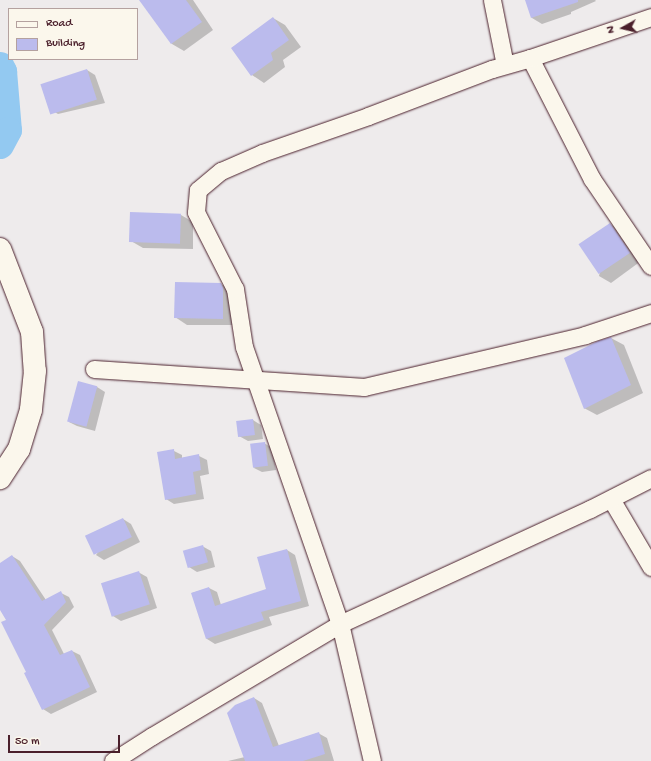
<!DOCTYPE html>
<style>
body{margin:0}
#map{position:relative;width:651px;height:761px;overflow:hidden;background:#eeebec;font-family:"Gochi Hand",sans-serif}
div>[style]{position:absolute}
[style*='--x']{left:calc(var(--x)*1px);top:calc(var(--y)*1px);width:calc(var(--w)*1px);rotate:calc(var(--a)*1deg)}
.shadow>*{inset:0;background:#0003}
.river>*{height:27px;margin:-13.5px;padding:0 13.5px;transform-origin:13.5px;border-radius:13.5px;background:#93c9f1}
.building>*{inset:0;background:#bbbbed;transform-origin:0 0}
.roads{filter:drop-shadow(0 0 1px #4a1f2b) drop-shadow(0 0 1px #4a1f2b)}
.street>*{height:17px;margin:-8.5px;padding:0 8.5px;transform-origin:8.5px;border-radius:8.5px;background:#fbf7ec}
.primary>*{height:22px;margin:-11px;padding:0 11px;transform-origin:11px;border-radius:11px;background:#fbf7ec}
span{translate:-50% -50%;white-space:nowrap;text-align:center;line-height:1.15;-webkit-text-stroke:3px #fbf7ec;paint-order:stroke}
.legend{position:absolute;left:8px;top:8px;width:130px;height:52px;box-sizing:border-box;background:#fbf7ec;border:1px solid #b4a19f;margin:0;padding:5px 7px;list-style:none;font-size:12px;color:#4a1f2b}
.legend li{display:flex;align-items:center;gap:8px;height:20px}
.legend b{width:20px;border:1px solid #b4a19f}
.north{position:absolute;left:603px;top:8px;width:40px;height:40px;-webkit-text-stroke:3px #fbf7ec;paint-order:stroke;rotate:262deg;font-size:11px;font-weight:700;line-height:16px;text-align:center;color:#4a1f2b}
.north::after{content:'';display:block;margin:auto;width:14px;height:18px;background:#4a1f2b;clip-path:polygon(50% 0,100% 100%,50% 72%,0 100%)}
.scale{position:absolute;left:8px;top:735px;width:112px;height:18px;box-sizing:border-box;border:2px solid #4a1f2b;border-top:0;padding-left:5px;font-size:12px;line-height:14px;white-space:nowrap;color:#4a1f2b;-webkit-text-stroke:3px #fbf7ec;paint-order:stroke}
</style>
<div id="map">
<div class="shadow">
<i style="clip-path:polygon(140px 0,193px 0,213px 30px,184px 51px,172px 44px)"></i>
<i style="clip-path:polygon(526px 0,595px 0,596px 1px,571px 12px,571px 14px,542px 24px,532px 18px)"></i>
<i style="clip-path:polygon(273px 18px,285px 25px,301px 47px,283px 60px,285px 67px,264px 83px,252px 75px,232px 48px)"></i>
<i style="clip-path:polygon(87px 70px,95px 75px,105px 103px,58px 114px,50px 109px)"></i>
<i style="clip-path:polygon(131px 214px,181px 215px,193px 222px,193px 249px,143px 248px,131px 241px)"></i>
<i style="clip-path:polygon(610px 224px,622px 231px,641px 261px,611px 283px,599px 276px)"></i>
<i style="clip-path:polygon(221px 284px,233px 291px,235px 325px,187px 325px,175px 317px)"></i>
<i style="clip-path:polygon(611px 338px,624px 345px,643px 393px,597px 415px,584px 408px)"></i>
<i style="clip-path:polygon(97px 387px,105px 392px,95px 431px,77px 426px,69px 422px)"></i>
<i style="clip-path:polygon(253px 420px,261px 425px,263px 439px,248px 441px,239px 436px)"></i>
<i style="clip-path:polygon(264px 443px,272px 448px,276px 470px,262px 472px,254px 468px)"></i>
<i style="clip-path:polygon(174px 451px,182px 455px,182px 458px,199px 456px,207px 460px,209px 474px,200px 476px,204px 499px,174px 504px,166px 499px)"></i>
<i style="clip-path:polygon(123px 519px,131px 524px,140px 542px,104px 560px,96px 555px)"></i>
<i style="clip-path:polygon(202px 546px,211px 551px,215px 567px,197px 572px,189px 567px)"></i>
<i style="clip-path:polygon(287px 550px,295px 555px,309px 606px,269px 617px,272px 625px,215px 644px,207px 639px,192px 593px,209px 588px,217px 592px,221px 605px,267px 590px)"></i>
<i style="clip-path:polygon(12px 556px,20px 561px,46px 600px,61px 593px,69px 597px,74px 607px,52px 630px,64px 654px,72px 651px,80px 655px,97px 692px,51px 714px,43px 709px,8px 620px,0 608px,0 564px)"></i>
<i style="clip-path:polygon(138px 572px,147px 577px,157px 608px,121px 621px,113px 616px)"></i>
<i style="clip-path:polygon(254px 698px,262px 703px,279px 746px,318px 733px,327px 738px,334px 761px,228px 761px,245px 757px)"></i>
</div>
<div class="river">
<i style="--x:0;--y:65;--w:7;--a:63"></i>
<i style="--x:3;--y:71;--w:59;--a:85.2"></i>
<i style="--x:8;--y:130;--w:17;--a:118"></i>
</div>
<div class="building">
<i style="clip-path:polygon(139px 0,186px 0,202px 22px,171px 44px)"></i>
<i style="clip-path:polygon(525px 0,578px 0,578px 2px,531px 18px)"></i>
<i style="clip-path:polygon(273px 17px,289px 40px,271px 53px,273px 60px,251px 76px,231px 48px)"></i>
<i style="left:87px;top:69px;width:32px;height:49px;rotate:72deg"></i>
<i style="left:130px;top:212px;width:51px;height:30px;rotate:2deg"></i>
<i style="left:610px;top:223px;width:36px;height:38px;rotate:56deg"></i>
<i style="clip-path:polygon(175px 282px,221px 283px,223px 288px,223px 319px,174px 318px)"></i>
<i style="clip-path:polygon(611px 337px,631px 385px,584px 409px,564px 358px,598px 341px)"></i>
<i style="left:78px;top:381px;width:20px;height:42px;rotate:15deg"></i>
<i style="left:253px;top:419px;width:16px;height:17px;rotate:83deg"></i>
<i style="left:265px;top:442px;width:24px;height:15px;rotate:83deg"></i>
<i style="clip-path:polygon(174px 449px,175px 459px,199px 454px,201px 470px,193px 472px,196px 494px,165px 500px,157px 452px)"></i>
<i style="left:123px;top:518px;width:21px;height:42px;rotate:65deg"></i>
<i style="left:203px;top:545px;width:18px;height:21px;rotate:74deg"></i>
<i style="clip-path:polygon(287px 549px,301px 601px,261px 612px,264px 620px,206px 639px,191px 593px,209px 587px,215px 606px,266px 589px,257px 557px)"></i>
<i style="clip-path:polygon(12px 555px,42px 601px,61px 591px,66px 602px,44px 625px,60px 655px,72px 650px,90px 687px,42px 710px,24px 673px,26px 672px,1px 622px,6px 620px,0 610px,0 563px)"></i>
<i style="left:139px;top:571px;width:35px;height:40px;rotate:72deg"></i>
<i style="clip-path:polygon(254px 697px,273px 747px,319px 732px,325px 754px,303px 761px,245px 761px,227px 713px,235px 705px)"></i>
</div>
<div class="roads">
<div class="street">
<i style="--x:492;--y:0;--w:66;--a:78.7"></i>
<i style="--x:530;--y:58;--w:136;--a:62.9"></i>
<i style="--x:592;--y:179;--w:105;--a:55.9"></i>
<i style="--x:94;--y:369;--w:271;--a:3.8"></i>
<i style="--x:364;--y:387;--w:227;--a:-13.2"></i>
<i style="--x:585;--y:335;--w:70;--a:-18.4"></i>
<i style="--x:611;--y:499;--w:79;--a:59.5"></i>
<i style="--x:113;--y:761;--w:46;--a:-32.7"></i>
<i style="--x:152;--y:736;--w:219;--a:-30.8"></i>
<i style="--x:340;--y:624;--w:275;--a:-24.7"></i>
<i style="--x:590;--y:509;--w:68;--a:-26.9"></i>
<i style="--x:372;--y:761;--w:141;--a:-103.1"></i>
<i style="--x:340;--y:624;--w:293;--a:-109.1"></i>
<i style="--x:244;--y:347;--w:59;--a:-98.8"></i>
<i style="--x:235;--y:289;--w:86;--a:-116.9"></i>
<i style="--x:196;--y:212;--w:22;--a:-85"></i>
<i style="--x:198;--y:190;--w:30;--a:-40"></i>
<i style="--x:221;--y:171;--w:45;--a:-23.7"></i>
<i style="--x:262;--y:153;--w:112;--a:-19.2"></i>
<i style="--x:368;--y:116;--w:133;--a:-20.8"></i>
<i style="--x:492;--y:69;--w:40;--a:-16"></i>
<i style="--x:530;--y:58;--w:128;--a:-18.7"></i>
</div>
<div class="primary">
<i style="--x:0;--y:249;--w:89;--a:68.9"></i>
<i style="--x:32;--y:332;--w:39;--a:86"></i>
<i style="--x:35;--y:371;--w:39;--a:96"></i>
<i style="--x:31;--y:410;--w:41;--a:107.1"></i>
<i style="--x:19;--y:449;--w:35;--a:123"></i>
</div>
</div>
<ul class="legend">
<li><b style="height:5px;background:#fbf7ec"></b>Road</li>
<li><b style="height:11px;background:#bbbbed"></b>Building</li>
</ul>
<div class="north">N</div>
<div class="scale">50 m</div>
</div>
